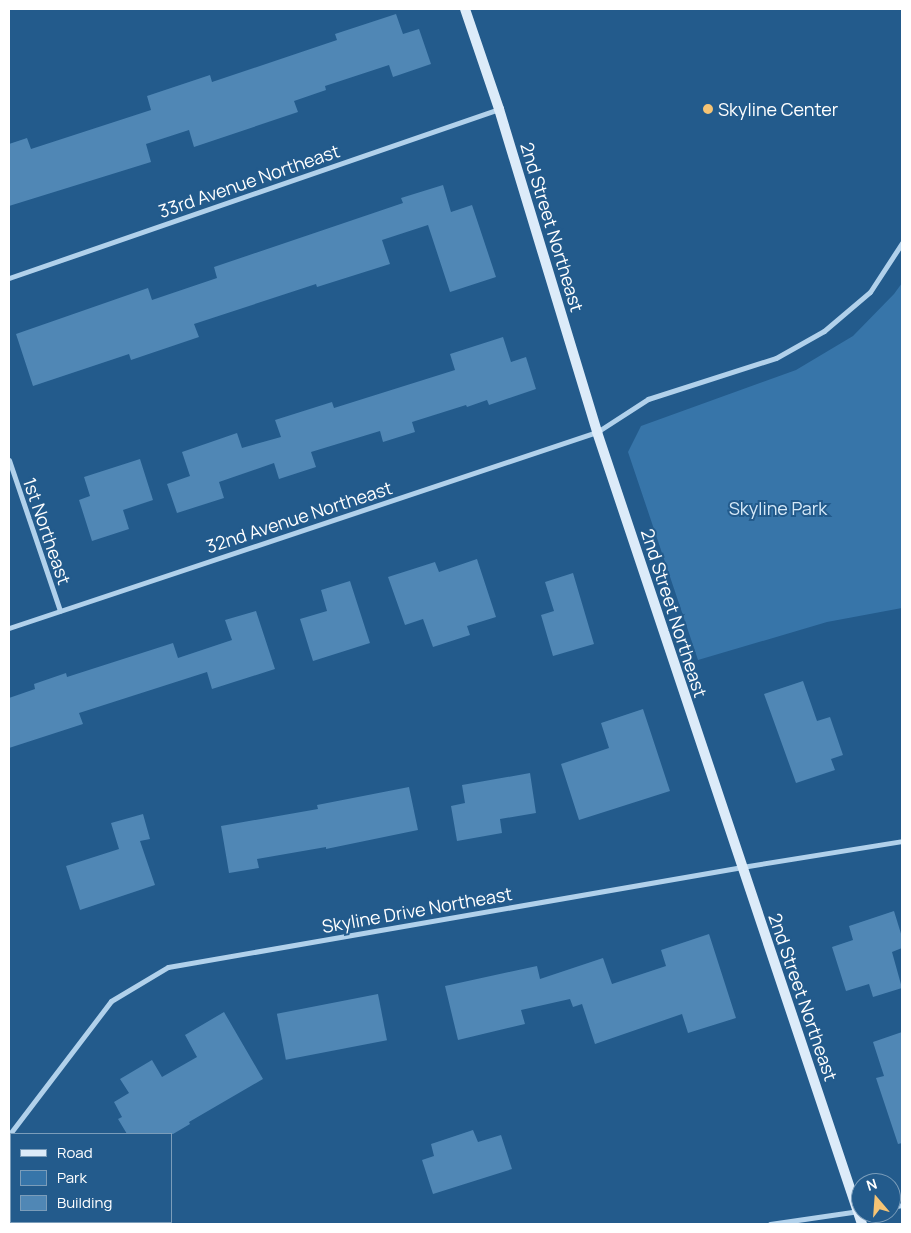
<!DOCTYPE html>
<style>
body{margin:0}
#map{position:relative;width:911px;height:1233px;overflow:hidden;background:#235b8c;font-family:Manrope,sans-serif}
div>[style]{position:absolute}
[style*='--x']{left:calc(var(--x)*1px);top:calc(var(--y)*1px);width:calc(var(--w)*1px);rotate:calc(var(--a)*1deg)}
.green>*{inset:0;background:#3775a9}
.building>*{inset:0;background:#5087b5;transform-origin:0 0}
.street>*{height:5px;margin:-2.5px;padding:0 2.5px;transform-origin:2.5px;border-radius:2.5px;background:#b1d1eb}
.secondary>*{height:10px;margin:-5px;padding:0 5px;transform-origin:5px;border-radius:5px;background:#dcebf9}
.dots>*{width:14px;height:14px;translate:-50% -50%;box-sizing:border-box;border:2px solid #235b8c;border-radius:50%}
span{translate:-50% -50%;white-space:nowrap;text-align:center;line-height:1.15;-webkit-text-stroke:4px #235b8c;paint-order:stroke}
.poi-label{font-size:18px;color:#fff}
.left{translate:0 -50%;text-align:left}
.street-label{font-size:18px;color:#fff}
.park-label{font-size:18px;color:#d6e9f8}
.frame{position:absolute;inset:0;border:10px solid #fff;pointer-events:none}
.legend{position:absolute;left:10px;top:1133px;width:162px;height:90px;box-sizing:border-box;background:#235b8c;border:1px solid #7b9dba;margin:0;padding:6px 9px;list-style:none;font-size:15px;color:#fff}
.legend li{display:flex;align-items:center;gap:10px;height:25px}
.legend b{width:25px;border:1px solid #7b9dba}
.north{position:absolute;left:851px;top:1173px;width:50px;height:50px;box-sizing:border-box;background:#235b8c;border:1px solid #7b9dba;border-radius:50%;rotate:342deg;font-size:14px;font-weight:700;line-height:20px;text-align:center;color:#fff}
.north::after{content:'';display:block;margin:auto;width:18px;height:22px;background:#f6c474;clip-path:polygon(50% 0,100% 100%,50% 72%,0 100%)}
</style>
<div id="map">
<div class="green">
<i style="clip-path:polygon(902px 283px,902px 608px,827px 622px,698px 660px,628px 452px,641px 426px,796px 370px,853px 336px,894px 294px)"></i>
</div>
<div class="building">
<i style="clip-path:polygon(396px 14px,403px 34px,419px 29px,431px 64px,393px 77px,389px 65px,325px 86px,326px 90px,294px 101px,298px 112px,194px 147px,189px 130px,146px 144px,151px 162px,9px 206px,9px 144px,27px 138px,31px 149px,151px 110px,147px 96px,210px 75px,212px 82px,337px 40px,335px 34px)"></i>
<i style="clip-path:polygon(443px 185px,451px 212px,472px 205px,496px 277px,450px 292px,428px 225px,382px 240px,390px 264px,317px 287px,316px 284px,194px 324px,199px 337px,131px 360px,129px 354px,33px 386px,16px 334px,148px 288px,152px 300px,217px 278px,214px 267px,403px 203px,401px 198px)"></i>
<i style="clip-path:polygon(503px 337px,511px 362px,526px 357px,536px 389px,489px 405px,487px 400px,467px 407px,466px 405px,412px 422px,415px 432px,383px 442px,380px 431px,311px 452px,316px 467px,279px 479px,274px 463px,219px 482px,224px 498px,177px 513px,167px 484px,190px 476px,182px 452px,237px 433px,242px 448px,281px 437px,275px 420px,332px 402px,334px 408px,455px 370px,450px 354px)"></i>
<i style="clip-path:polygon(140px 459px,153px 500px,123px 510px,129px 529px,92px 541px,79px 500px,90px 496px,84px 477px)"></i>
<i style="clip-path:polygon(477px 559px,496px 617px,467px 626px,470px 635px,433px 647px,423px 619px,405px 625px,388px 577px,435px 562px,439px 572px)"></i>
<i style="clip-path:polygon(573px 573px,594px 644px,553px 656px,541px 615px,554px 611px,545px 582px)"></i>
<i style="clip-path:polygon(350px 581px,370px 643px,313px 661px,300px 619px,327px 611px,321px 590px)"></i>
<i style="clip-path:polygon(256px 611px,275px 669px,212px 689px,207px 672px,79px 713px,83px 724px,9px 748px,9px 698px,35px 689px,34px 684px,66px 673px,67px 677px,173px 643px,178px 658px,232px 640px,225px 620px)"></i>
<i style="clip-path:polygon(803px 681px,817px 721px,830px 717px,843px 755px,831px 759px,835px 770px,796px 783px,764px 694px)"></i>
<i style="clip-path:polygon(643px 709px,670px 791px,579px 820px,561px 764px,609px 748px,601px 723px)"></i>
<i style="clip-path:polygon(530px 773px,536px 813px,500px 819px,502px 833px,457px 841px,451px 806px,465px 803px,462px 785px)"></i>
<i style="clip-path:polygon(409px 787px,418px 830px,326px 849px,326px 847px,257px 859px,259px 868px,229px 873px,221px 826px,318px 809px,317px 805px)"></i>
<i style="clip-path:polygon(143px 814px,150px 839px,140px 841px,155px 885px,80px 910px,66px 866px,119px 849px,111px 823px)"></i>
<i style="clip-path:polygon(894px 911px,902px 937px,902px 948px,892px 952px,902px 988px,873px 997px,869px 984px,846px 991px,832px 947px,853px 940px,849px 926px)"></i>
<i style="clip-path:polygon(709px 934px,736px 1018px,688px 1033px,682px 1014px,595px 1044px,582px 1004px,573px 1007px,570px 999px,521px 1010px,525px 1024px,458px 1040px,445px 986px,537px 966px,540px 979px,603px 958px,612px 984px,666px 966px,661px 950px)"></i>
<i style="left:378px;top:994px;width:47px;height:103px;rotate:79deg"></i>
<i style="clip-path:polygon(224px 1012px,263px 1079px,189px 1122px,190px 1124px,173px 1134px,127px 1134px,118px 1119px,122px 1117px,114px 1102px,129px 1093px,120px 1079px,152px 1060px,162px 1077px,197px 1057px,185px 1035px)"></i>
<i style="clip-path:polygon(902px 1032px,902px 1143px,898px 1144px,876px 1078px,884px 1076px,873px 1042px)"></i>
<i style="clip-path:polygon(473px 1130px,478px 1142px,501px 1135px,512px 1169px,433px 1194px,422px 1160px,434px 1156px,431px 1144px)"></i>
</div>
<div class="street">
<i style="--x:9;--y:278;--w:518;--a:-19.03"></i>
<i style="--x:9;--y:460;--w:159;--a:71.3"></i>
<i style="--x:9;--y:628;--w:620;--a:-18.43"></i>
<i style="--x:597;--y:432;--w:61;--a:-32.9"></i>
<i style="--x:648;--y:399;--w:134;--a:-17.8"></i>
<i style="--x:776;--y:358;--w:55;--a:-29.4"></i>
<i style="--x:824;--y:331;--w:60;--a:-40.3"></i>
<i style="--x:870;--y:292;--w:59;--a:-56.9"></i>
<i style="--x:9;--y:1135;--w:168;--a:-52.7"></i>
<i style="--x:111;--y:1001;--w:66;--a:-30.8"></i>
<i style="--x:168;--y:967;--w:583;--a:-9.88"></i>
<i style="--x:742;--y:867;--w:162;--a:-9.2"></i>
<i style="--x:891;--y:1207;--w:11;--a:-10"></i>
<i style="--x:770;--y:1224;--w:90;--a:-8.3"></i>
</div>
<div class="secondary">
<i style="--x:465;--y:9;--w:106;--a:71.2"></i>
<i style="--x:499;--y:109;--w:338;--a:73.1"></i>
<i style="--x:597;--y:432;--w:835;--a:71.5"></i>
</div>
<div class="dots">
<i style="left:708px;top:109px;background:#f6c474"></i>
</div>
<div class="poi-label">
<span class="left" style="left:718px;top:109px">Skyline Center</span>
</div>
<div class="street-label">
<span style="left:249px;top:181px;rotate:-19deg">33rd Avenue Northeast</span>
<span style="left:552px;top:227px;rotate:73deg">2nd Street Northeast</span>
<span style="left:299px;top:517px;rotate:-18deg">32nd Avenue Northeast</span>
<span style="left:47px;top:531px;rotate:71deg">1st Northeast</span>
<span style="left:674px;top:613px;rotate:72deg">2nd Street Northeast</span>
<span style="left:417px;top:910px;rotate:-10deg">Skyline Drive Northeast</span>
<span style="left:803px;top:997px;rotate:71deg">2nd Street Northeast</span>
</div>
<div class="park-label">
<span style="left:778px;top:508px">Skyline Park</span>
</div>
<div class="frame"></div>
<ul class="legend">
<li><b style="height:6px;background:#dcebf9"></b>Road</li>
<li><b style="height:14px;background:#3775a9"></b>Park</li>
<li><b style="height:14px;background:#5087b5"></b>Building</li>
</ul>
<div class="north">N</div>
</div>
